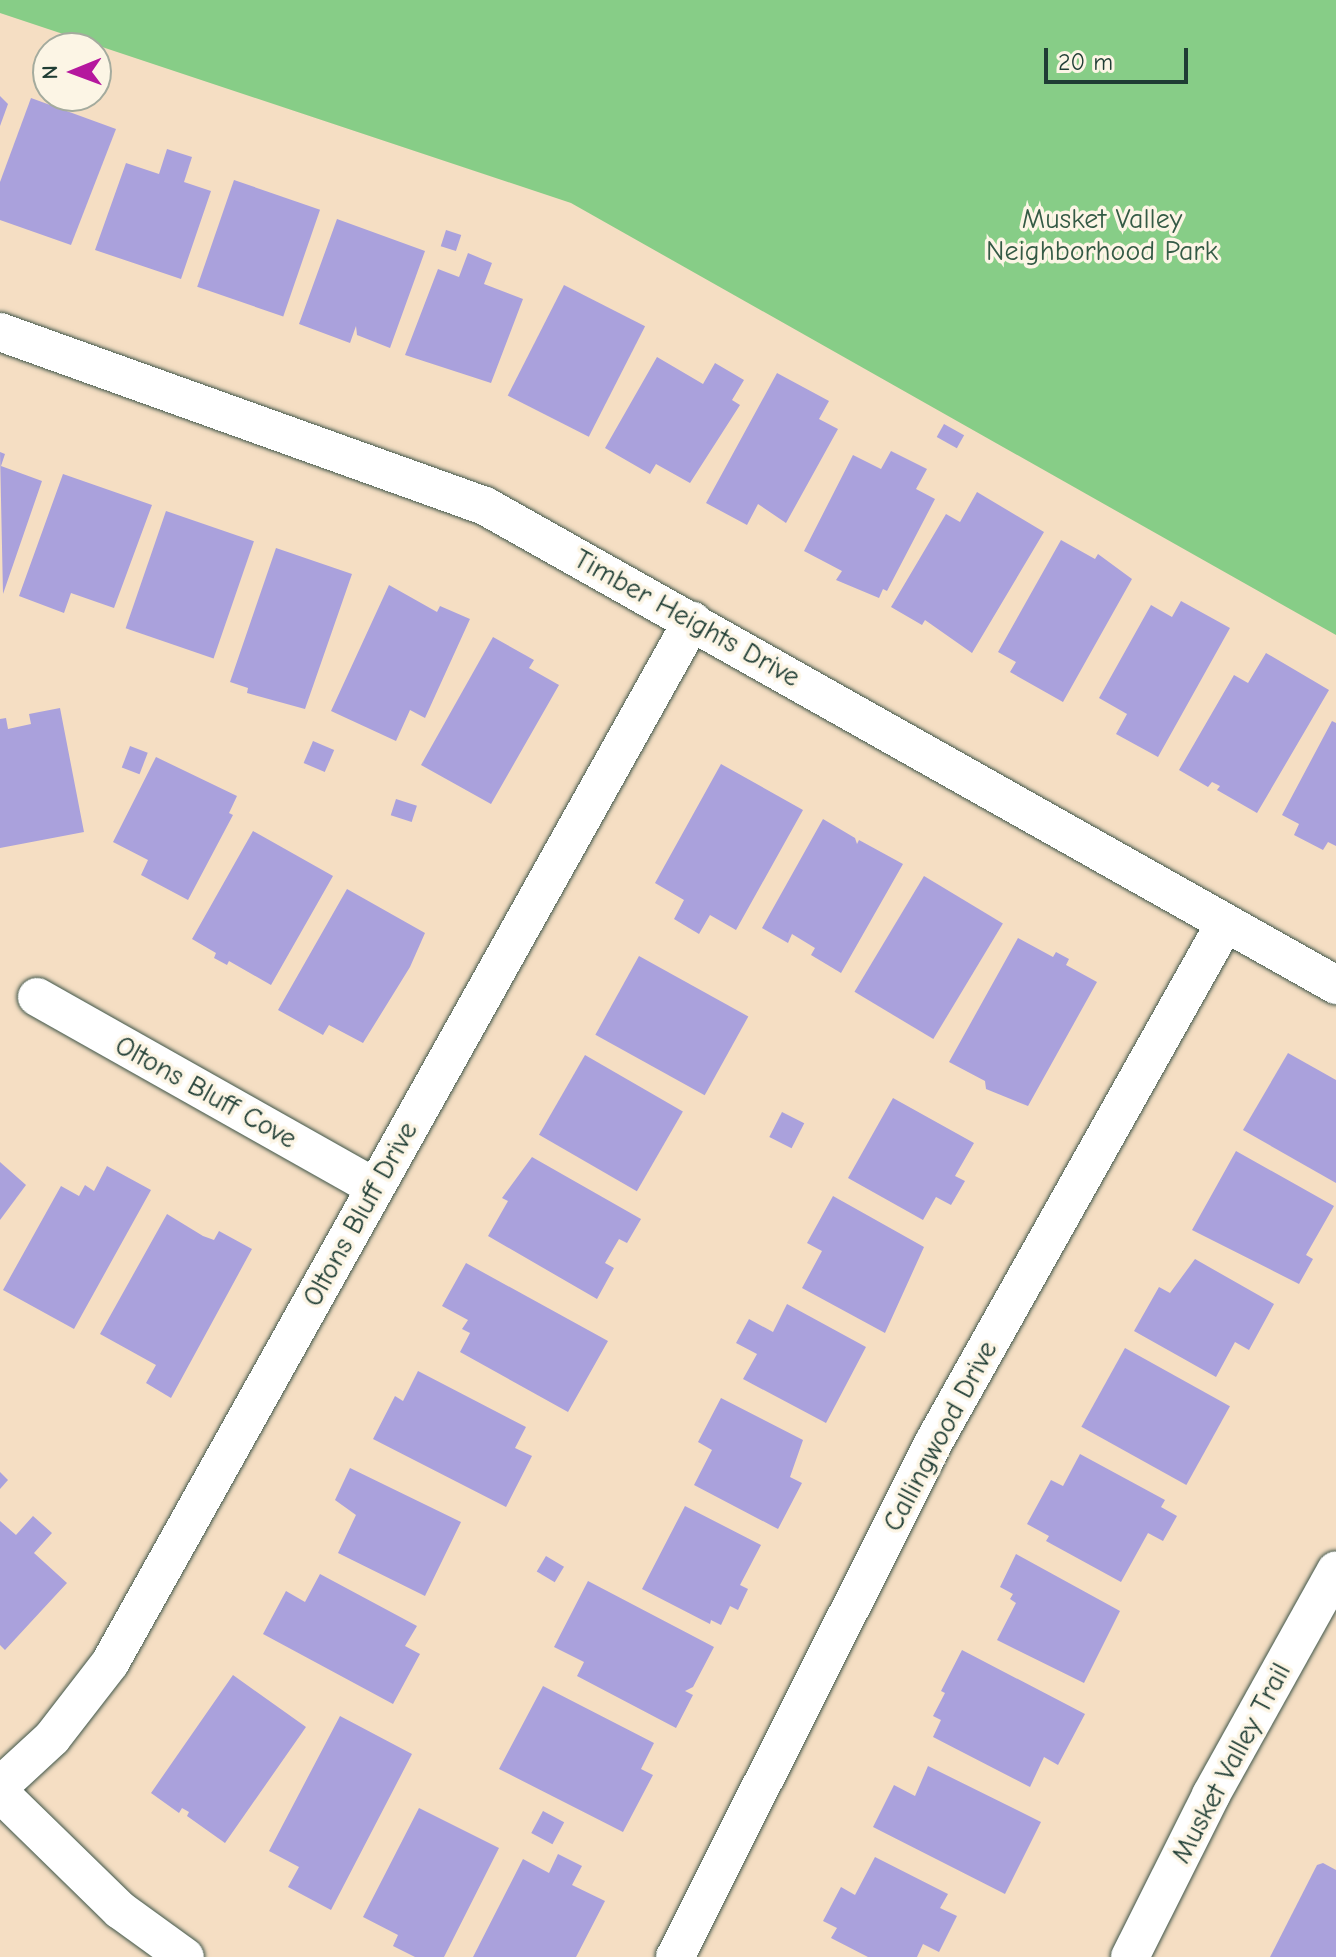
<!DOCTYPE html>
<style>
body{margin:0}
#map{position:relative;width:1336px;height:1957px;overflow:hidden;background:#f5dec3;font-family:"Comic Neue",sans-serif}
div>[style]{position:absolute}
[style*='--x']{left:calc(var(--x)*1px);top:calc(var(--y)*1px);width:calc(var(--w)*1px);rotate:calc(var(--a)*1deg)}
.green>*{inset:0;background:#87cd87}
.building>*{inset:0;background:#aaa1dc;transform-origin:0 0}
.roads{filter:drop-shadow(0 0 2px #3f5549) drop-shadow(0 0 2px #3f5549)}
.street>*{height:38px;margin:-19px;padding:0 19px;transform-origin:19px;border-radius:19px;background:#fff}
span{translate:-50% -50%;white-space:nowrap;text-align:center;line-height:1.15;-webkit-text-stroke:7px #fcf5e5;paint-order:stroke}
.park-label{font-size:28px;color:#345a45}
.street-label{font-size:28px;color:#1f3d34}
.north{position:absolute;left:32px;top:32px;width:80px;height:80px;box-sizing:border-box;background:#fcf5e5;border:2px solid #a4ab9e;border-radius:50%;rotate:269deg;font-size:22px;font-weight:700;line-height:32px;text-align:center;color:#1f3d34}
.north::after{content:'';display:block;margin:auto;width:28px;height:36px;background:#b5179e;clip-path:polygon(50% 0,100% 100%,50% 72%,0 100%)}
.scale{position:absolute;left:1044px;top:48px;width:144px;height:36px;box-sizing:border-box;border:4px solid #1f3d34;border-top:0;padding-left:10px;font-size:24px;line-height:28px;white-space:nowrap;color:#1f3d34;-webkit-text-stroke:6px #fcf5e5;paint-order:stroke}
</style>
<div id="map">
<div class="green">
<i style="clip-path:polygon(0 0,1336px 0,1336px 635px,571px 203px,0 13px)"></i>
</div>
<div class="building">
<i style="clip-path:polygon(0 96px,8px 104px,0 126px)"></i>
<i style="clip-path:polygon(31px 98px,116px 129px,71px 245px,0 220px,0 182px)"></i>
<i style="clip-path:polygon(167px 149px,192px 157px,184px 182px,211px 191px,181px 279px,95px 250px,126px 163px,159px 174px)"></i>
<i style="left:234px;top:180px;width:91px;height:113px;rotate:19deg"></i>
<i style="clip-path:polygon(337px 219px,425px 251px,390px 348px,357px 335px,356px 326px,350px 343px,299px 324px)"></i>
<i style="left:446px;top:230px;width:16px;height:17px;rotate:18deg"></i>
<i style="clip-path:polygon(468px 253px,492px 263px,484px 284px,523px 299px,491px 383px,405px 355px,438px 269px,459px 277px)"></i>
<i style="left:564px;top:285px;width:91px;height:124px;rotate:27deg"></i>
<i style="clip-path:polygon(657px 357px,703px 384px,715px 363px,744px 380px,732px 400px,740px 405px,690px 483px,656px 464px,650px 474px,605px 448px)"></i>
<i style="clip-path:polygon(777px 373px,829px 401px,819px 419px,838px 429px,786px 523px,758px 504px,747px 525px,706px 503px)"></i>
<i style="left:944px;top:424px;width:23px;height:15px;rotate:29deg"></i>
<i style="clip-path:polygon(891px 451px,927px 469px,916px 489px,935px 499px,887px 591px,883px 589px,879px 598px,836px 580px,842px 571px,804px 551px,853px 455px,881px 469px)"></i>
<i style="clip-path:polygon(0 452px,5px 454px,1px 466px,42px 481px,3px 594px)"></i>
<i style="clip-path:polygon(63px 474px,152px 505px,114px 608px,71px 593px,64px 613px,19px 596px)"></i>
<i style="clip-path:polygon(977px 492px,1044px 532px,972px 653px,925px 620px,922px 625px,891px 607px,946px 514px,960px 522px)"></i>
<i style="left:166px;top:511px;width:93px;height:124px;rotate:19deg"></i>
<i style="clip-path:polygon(1061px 540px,1095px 559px,1098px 554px,1132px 579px,1063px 702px,1010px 672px,1016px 662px,998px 652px)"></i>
<i style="clip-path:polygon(276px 548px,352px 574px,305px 709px,247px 693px,248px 688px,230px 682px)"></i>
<i style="clip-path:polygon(389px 585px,437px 612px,440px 606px,470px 619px,425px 718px,410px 710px,396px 741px,331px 711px)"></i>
<i style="clip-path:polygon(1181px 601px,1230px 628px,1158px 757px,1116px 734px,1127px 714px,1099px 698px,1151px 605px,1172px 617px)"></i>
<i style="clip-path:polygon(493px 637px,534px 660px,529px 668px,559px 685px,491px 804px,421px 765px)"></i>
<i style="clip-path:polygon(1266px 653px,1329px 690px,1257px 813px,1217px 790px,1220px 786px,1212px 782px,1208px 787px,1179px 770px,1234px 675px,1248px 683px)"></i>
<i style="clip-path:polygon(60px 708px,84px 832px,0 848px,0 719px,6px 718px,8px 729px,31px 724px,29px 714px)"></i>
<i style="clip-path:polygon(1332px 721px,1336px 723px,1336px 846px,1328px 842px,1323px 850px,1294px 835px,1299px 824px,1282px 815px)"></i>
<i style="left:313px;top:741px;width:23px;height:24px;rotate:23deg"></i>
<i style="left:130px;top:746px;width:19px;height:23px;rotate:21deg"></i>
<i style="clip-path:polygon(156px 757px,237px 796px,229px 813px,233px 815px,188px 900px,141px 875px,148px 860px,113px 842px)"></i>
<i style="clip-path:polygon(721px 764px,803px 810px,736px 930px,710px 915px,699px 934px,674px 919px,684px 900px,655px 883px)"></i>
<i style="left:396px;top:799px;width:22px;height:17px;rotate:18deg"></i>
<i style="clip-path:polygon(823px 819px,855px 838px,857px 844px,859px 840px,903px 864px,841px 973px,811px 955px,815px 948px,792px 934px,788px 943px,762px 928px)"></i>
<i style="clip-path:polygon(253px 831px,333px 876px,271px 985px,229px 961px,227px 965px,214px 958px,216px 953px,192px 939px)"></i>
<i style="left:924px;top:876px;width:92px;height:135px;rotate:31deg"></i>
<i style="clip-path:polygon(347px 889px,425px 933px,410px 967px,363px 1043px,329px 1025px,323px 1035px,278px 1010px)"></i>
<i style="clip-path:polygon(1018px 938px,1053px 957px,1056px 952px,1069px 959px,1066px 965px,1097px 982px,1028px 1106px,986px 1089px,985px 1081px,949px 1062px)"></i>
<i style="left:639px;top:956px;width:125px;height:90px;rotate:29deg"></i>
<i style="clip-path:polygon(1288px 1053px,1336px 1080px,1336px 1183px,1243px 1130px)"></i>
<i style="left:585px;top:1055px;width:113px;height:92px;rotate:30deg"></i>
<i style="clip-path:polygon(893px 1098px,974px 1143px,955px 1176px,965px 1181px,951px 1205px,936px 1197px,923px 1220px,848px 1178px)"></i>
<i style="left:782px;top:1112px;width:25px;height:28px;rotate:27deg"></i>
<i style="clip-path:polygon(1236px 1151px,1334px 1206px,1306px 1255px,1313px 1259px,1299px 1284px,1192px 1230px)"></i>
<i style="clip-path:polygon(532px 1157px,641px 1219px,627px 1243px,619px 1239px,605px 1263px,614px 1268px,597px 1299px,488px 1236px,508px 1201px,502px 1198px)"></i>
<i style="clip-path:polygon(0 1162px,26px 1185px,0 1220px)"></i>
<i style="clip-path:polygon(107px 1166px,151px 1190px,74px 1329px,3px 1290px,61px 1186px,79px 1196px,85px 1185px,94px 1191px)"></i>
<i style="clip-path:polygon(833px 1196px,924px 1247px,885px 1333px,802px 1288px,822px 1251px,807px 1243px)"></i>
<i style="clip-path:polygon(167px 1214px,203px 1236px,214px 1240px,219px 1231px,252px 1249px,171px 1398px,146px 1383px,156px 1365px,100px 1334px)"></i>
<i style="clip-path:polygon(1195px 1259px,1274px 1304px,1249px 1350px,1235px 1342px,1216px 1377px,1134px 1331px,1159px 1287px,1170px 1293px)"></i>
<i style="clip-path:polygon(466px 1263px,608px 1341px,568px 1412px,460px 1352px,470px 1333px,462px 1329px,468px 1320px,442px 1306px)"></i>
<i style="clip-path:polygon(787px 1304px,866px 1347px,826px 1423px,743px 1379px,757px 1354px,736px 1343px,749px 1319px,773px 1332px)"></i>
<i style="left:1125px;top:1348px;width:120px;height:90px;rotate:29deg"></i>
<i style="clip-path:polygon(418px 1371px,526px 1427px,515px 1448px,532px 1456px,506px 1507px,373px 1439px,395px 1396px,403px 1401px)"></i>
<i style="clip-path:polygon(721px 1398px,803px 1440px,790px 1477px,802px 1483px,778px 1529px,694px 1485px,712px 1450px,698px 1442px)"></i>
<i style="clip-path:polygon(1080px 1454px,1165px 1500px,1161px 1507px,1177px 1516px,1163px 1541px,1148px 1533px,1121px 1582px,1046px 1541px,1049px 1536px,1027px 1524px,1051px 1480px,1063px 1486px)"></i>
<i style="clip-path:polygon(350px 1468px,461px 1522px,425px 1596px,338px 1553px,356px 1515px,335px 1500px)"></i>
<i style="clip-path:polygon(0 1472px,8px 1480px,0 1489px)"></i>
<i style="clip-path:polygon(685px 1506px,761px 1545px,740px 1585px,748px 1589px,738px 1610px,730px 1606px,721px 1625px,711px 1620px,710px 1624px,642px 1589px)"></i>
<i style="clip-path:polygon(33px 1516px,52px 1533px,34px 1553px,67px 1583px,5px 1650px,0 1645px,0 1521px,16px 1535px)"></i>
<i style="clip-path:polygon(1016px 1554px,1120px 1611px,1084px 1683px,997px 1640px,1016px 1603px,1010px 1599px,1013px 1594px,1000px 1587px)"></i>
<i style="left:546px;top:1556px;width:21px;height:18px;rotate:31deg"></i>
<i style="clip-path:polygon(320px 1574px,417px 1626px,405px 1646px,420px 1654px,393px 1704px,263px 1634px,286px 1591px,305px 1602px)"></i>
<i style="clip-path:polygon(588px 1581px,714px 1647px,693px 1687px,685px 1691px,693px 1695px,676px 1728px,577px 1676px,584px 1662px,554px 1647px)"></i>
<i style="clip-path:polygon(962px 1650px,1085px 1714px,1058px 1765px,1044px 1757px,1030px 1787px,933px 1737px,941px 1720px,933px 1716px,945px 1693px,941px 1691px)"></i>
<i style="clip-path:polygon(233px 1675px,306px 1727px,225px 1843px,187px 1816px,189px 1812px,182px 1808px,179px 1813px,151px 1793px)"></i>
<i style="clip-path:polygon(543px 1686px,654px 1743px,641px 1769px,653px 1775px,623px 1832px,499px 1769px)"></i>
<i style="clip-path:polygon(340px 1716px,412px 1754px,331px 1910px,288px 1887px,299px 1867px,269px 1851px)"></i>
<i style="clip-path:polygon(928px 1766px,1041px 1822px,1005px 1894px,873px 1827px,894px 1785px,915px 1796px)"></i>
<i style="clip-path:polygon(419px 1808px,499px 1848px,444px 1957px,415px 1957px,393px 1946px,398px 1935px,363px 1917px)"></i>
<i style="left:543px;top:1811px;width:24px;height:25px;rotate:28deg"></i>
<i style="clip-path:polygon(558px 1854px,582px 1866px,572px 1885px,605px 1901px,576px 1957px,473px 1957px,523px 1859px,549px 1873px)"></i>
<i style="clip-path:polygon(875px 1857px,948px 1894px,940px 1908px,957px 1916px,939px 1952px,923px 1944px,917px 1957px,868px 1957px,831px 1938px,837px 1928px,823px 1921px,841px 1887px,855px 1895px)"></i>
<i style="clip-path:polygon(1323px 1863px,1336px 1870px,1336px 1957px,1270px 1957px,1317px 1865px)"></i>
</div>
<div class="roads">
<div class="street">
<i style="--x:0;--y:332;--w:515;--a:19.74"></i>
<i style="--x:485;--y:506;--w:977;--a:29.37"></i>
<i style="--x:37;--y:997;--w:387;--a:29.4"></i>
<i style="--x:0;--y:1786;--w:71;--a:-42.7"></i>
<i style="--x:52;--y:1738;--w:95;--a:-52.3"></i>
<i style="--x:110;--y:1663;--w:1194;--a:-60.81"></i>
<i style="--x:0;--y:1793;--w:168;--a:44.3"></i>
<i style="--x:120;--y:1910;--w:80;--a:35.9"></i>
<i style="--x:675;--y:1957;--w:581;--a:-63.3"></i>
<i style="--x:936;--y:1438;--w:588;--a:-60.69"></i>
<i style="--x:1130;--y:1957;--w:181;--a:-63.4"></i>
<i style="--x:1211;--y:1795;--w:257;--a:-60.9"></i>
</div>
</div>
<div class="park-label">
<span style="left:1102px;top:235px">Musket Valley<br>Neighborhood Park</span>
</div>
<div class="street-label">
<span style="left:687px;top:618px;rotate:29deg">Timber Heights Drive</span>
<span style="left:206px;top:1092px;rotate:29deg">Oltons Bluff Cove</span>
<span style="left:360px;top:1214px;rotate:-61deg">Oltons Bluff Drive</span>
<span style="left:940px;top:1436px;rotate:-62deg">Callingwood Drive</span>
<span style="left:1231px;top:1763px;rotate:-62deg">Musket Valley Trail</span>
</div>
<div class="north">N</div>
<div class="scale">20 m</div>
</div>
